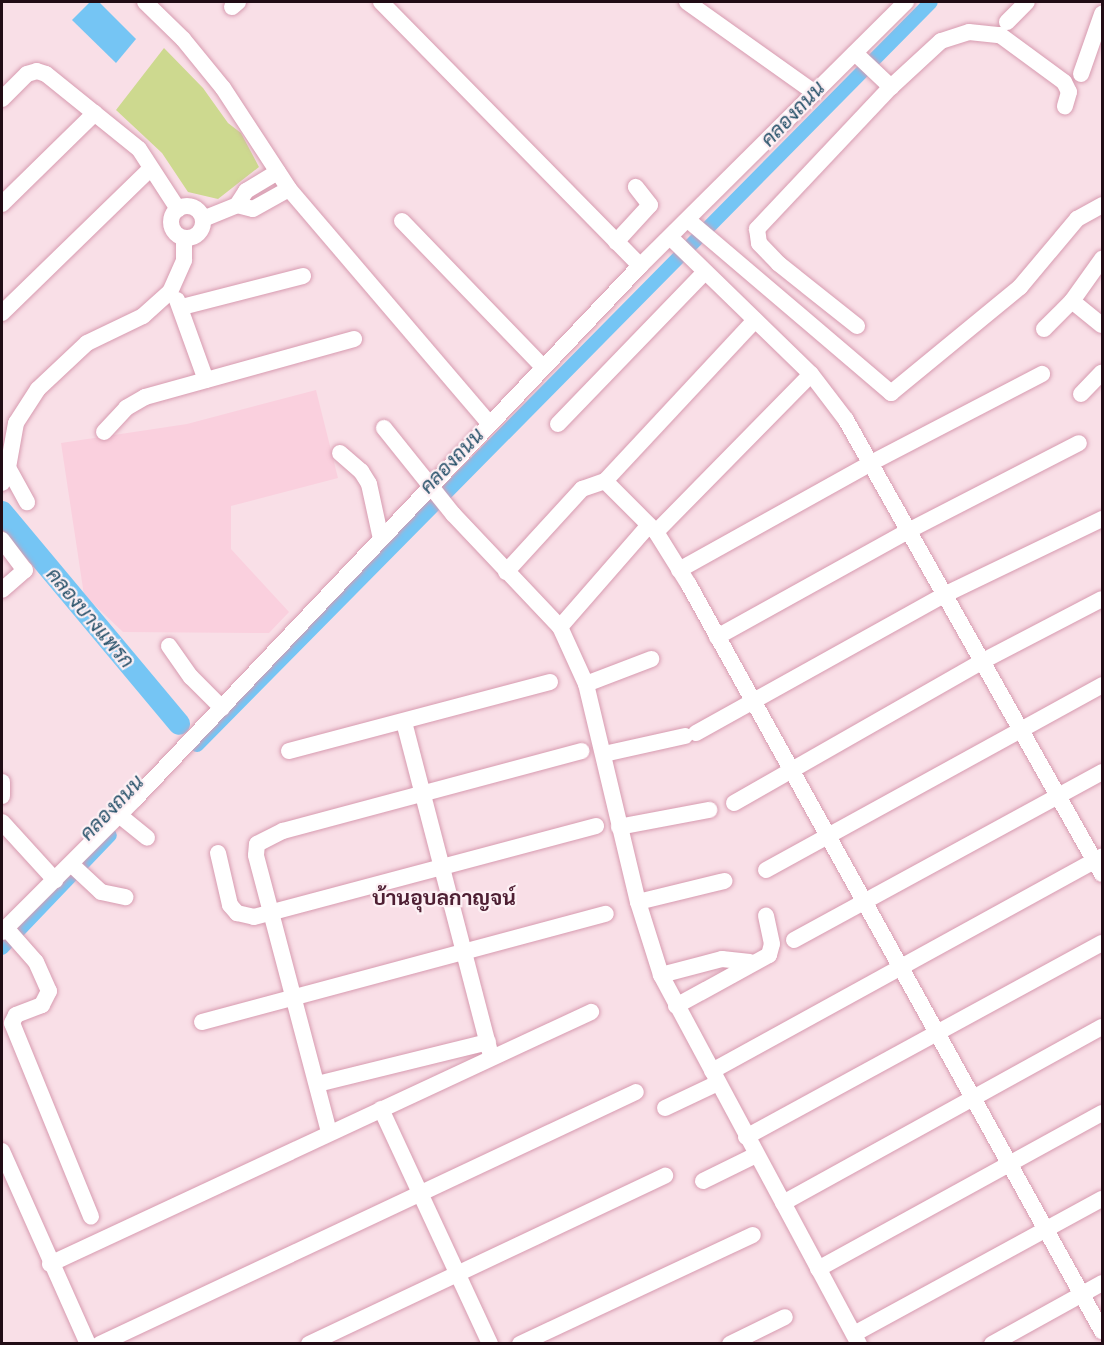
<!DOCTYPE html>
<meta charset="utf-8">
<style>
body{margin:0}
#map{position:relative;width:1104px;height:1345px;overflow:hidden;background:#f9dfe7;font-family:"Space Grotesk",Sarabun,sans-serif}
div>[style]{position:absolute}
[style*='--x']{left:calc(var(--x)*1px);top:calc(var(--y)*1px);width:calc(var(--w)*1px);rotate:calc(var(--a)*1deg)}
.built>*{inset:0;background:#fad0de}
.green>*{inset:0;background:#cdd98f}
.water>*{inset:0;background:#75c5f4}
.canal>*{height:14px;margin:-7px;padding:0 7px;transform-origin:7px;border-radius:7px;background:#75c5f4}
.river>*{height:22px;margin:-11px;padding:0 11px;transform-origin:11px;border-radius:11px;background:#75c5f4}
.roads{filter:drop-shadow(0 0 2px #d79bb0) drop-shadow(0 0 2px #d79bb0)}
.minor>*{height:16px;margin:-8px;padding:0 8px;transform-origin:8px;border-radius:8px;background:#fff}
.minor>.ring{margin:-8px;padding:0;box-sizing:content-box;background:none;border:16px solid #fff;border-radius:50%}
span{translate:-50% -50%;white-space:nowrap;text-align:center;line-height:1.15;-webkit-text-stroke:4.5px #fdf0f4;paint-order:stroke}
.water-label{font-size:20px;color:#244f68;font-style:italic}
.quarter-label{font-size:21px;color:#4e1f33;font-weight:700}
.frame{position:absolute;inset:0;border:3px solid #210c15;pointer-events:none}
</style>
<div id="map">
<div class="built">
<i style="clip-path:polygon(316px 390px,338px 478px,231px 506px,231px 549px,289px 612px,269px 633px,123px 632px,84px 595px,61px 443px,187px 424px)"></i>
</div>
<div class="green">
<i style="clip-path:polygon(164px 48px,203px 88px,228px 123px,241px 133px,259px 167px,218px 199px,188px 192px,162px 153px,116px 110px)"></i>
</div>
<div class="water">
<i style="clip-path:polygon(90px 2px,99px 2px,136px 39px,116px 63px,72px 20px)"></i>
</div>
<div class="canal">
<i style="--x:197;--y:745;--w:1044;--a:-45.35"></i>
<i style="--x:2;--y:948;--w:156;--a:-46.3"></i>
</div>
<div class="river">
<i style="--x:2;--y:512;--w:276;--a:50.1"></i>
</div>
<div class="roads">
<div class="minor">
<i style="--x:145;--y:2;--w:53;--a:44.2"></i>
<i style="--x:183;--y:39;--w:63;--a:50.8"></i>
<i style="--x:223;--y:88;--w:121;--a:56.8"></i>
<i style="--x:289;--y:189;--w:308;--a:49.5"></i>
<i style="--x:381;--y:2;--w:370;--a:45.5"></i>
<i style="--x:687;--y:2;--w:157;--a:35.4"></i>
<i style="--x:232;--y:7;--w:8;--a:-40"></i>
<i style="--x:1007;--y:22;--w:28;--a:-45"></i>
<i style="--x:855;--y:53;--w:50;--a:43.4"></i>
<i style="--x:891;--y:87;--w:68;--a:-42.6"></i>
<i style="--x:941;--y:41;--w:29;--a:-18"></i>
<i style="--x:969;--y:32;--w:31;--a:6"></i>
<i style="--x:1000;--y:35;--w:79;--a:36.3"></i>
<i style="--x:1064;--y:82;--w:11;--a:63"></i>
<i style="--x:1069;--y:92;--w:15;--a:106"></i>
<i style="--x:1081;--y:74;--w:64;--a:-70.7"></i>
<i style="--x:2;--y:99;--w:35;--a:-45"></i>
<i style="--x:27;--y:74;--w:10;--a:-17"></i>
<i style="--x:37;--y:71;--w:9;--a:18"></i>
<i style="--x:46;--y:74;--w:119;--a:38.9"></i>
<i style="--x:139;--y:149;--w:72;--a:57"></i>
<i style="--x:2;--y:204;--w:130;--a:-44.4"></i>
<i style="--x:237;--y:205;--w:17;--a:-57"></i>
<i style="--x:246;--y:191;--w:37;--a:-31"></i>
<i class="ring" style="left:171px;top:206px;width:16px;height:16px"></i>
<i style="--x:203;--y:219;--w:37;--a:-22"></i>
<i style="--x:237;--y:205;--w:16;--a:14"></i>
<i style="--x:253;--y:209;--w:41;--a:-29.1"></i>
<i style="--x:688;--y:220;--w:267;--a:40.4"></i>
<i style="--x:891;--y:393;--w:167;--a:-39.4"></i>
<i style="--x:1020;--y:287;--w:89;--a:-50"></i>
<i style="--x:1077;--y:219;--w:29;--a:-29"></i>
<i style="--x:402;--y:221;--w:203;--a:46"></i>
<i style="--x:671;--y:238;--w:195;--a:44.2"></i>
<i style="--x:811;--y:374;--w:58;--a:52.7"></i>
<i style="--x:846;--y:420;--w:521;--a:60.58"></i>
<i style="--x:616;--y:242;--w:50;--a:-47.4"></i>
<i style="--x:650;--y:205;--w:23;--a:-128"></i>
<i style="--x:177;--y:300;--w:85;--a:70.1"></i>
<i style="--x:1072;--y:301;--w:38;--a:39"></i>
<i style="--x:182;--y:307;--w:125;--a:-14.4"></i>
<i style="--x:2;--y:313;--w:206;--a:-44.2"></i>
<i style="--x:857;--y:326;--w:100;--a:-141.5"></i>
<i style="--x:779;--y:264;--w:29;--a:-134"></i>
<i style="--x:759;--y:243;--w:14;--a:-98"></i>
<i style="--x:757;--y:229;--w:195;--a:-46.7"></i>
<i style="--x:1044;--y:329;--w:40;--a:-45"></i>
<i style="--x:1072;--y:301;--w:52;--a:-54.5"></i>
<i style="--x:1081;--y:394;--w:30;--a:-46"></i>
<i style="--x:558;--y:424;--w:211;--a:-46"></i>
<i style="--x:384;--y:428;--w:110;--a:51.3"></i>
<i style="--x:453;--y:514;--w:156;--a:46.6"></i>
<i style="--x:560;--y:627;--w:63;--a:65.5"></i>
<i style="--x:586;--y:684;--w:224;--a:76.6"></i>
<i style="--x:638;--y:902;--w:77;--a:72.5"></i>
<i style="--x:661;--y:975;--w:419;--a:61.8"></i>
<i style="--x:104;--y:432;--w:33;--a:-47"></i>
<i style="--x:126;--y:408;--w:22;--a:-30"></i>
<i style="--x:145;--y:397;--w:217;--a:-15.5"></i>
<i style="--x:340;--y:453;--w:28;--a:41"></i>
<i style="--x:361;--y:471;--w:15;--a:58"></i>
<i style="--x:369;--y:484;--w:56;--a:77.7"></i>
<i style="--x:5;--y:462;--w:46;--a:61.2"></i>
<i style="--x:605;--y:481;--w:72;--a:45"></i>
<i style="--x:656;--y:532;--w:62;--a:58.1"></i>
<i style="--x:689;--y:585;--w:853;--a:61.03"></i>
<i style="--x:2;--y:483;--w:11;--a:-63"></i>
<i style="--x:7;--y:473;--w:51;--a:-79.8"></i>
<i style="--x:16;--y:423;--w:40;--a:-57.1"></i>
<i style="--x:38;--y:389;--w:67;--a:-43.2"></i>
<i style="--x:87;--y:343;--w:62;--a:-25.7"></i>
<i style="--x:143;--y:316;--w:36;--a:-42"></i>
<i style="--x:170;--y:292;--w:35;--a:-66"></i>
<i style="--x:184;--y:260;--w:21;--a:-90"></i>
<i style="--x:656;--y:532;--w:221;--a:-45.5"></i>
<i style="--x:2;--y:540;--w:38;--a:53"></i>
<i style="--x:25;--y:570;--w:30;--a:139"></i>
<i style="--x:679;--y:570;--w:220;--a:-29.1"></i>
<i style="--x:871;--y:463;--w:193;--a:-27.5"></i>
<i style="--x:506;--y:572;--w:113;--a:-47.5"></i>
<i style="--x:582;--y:489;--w:24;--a:-19"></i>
<i style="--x:605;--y:481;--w:220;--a:-47"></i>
<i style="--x:560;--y:627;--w:135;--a:-48.9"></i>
<i style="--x:717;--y:637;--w:218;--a:-29"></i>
<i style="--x:908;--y:531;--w:192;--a:-27.2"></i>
<i style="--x:169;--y:646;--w:38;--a:55"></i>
<i style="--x:191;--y:677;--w:44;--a:45"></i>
<i style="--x:586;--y:684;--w:70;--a:-21"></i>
<i style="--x:404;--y:722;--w:345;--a:75.4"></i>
<i style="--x:696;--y:733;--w:284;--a:-29.1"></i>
<i style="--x:944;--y:595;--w:175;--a:-25.7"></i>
<i style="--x:289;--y:751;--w:270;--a:-14.8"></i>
<i style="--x:604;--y:754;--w:83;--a:-12.5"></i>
<i style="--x:2;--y:782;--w:14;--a:90"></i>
<i style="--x:734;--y:803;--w:284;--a:-29.7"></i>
<i style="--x:981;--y:662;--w:136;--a:-27.5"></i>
<i style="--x:119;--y:815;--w:36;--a:39"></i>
<i style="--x:2;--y:822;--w:79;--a:47.6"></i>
<i style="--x:619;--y:827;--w:92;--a:-10.7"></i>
<i style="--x:218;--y:853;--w:53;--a:77"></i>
<i style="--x:230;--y:905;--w:11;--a:49"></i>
<i style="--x:237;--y:913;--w:17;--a:13"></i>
<i style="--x:254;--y:917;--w:354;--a:-14.9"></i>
<i style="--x:71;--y:864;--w:41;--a:43"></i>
<i style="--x:101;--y:892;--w:25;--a:12"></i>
<i style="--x:766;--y:870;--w:384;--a:-28.8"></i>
<i style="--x:638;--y:902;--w:89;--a:-13.7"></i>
<i style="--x:6;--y:928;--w:45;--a:48.6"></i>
<i style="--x:36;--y:962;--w:32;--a:66"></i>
<i style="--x:49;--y:991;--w:16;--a:117"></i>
<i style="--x:42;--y:1005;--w:28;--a:159"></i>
<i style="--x:16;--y:1015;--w:9;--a:117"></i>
<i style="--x:12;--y:1023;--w:209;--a:67.8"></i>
<i style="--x:2;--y:932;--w:188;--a:-45"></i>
<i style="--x:135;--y:799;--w:734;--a:-46.55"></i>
<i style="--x:640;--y:266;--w:375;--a:-44.8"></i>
<i style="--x:794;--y:940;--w:351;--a:-28.6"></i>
<i style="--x:661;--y:975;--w:63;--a:-14.7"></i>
<i style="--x:722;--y:959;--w:28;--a:6"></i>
<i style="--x:676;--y:1006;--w:106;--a:-28.7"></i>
<i style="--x:769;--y:955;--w:11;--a:-75"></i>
<i style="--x:772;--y:944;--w:29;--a:-102"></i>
<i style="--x:202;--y:1022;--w:418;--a:-15"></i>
<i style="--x:712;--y:1071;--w:445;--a:-28.8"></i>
<i style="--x:317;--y:1084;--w:176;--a:-13.8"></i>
<i style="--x:665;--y:1108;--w:59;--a:-25.3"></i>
<i style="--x:381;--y:1109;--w:259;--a:65.1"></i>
<i style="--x:329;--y:1132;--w:286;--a:-104.8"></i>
<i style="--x:256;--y:855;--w:11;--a:-85"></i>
<i style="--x:257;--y:844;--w:29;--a:-27"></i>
<i style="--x:283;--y:831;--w:309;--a:-15"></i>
<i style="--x:746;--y:1137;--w:405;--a:-28.6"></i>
<i style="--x:2;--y:1151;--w:211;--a:66"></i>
<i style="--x:703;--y:1181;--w:59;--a:-26.1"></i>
<i style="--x:783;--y:1203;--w:364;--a:-28.9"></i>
<i style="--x:50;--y:1264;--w:597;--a:-24.98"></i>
<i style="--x:818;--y:1269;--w:324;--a:-28.8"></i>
<i style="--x:854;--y:1334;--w:282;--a:-28.6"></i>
<i style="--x:100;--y:1344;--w:592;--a:-25.18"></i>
<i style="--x:309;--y:1344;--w:394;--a:-25.3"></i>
<i style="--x:520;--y:1344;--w:257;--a:-25.1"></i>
<i style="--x:730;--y:1344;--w:61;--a:-26.1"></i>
<i style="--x:992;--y:1344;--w:126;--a:-29"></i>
</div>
</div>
<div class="water-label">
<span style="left:793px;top:114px;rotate:-46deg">คลองถนน</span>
<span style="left:452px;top:461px;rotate:-46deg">คลองถนน</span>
<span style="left:90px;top:618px;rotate:50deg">คลองบางแพรก</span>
<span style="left:112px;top:808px;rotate:-46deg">คลองถนน</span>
</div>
<div class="quarter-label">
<span style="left:444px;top:898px">บ้านอุบลกาญจน์</span>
</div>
<div class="frame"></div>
</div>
